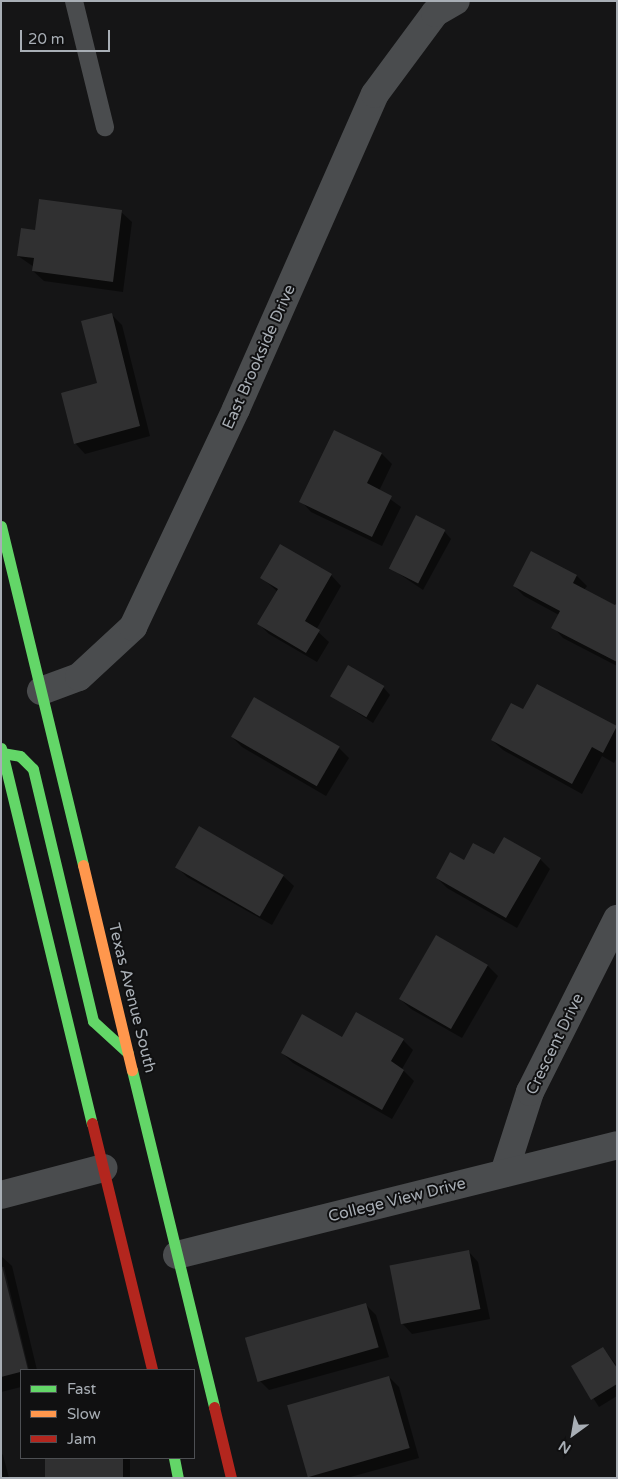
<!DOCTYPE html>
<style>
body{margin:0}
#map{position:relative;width:618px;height:1479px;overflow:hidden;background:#151516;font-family:"Varela Round",sans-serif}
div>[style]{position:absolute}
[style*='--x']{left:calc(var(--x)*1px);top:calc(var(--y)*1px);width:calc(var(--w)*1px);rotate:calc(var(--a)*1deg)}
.shadow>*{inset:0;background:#0007;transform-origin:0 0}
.building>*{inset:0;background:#303031;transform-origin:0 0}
.lane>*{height:18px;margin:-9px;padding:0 9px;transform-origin:9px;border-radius:9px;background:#4a4c4e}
.street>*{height:28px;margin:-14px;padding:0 14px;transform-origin:14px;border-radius:14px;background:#4a4c4e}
.fast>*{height:11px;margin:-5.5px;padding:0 5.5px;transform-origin:5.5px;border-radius:5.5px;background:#63d668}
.slow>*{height:11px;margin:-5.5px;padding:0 5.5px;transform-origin:5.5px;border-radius:5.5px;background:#ff974d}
.jam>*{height:11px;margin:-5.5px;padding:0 5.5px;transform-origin:5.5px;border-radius:5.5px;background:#b3261e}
span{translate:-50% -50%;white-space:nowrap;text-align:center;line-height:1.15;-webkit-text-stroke:4px #101011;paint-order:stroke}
.street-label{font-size:16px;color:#a8aeb5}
.frame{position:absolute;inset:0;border:2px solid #a8aeb5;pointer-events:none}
.legend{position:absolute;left:20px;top:1369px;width:175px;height:90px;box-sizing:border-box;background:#101011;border:1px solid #4d4f53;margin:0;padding:6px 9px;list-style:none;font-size:15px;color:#a8aeb5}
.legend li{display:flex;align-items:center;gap:10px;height:25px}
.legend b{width:25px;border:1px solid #4d4f53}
.north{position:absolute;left:548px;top:1409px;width:50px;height:50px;-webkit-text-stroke:4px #101011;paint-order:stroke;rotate:212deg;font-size:14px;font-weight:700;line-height:20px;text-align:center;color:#a8aeb5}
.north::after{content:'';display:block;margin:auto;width:18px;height:22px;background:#a8aeb5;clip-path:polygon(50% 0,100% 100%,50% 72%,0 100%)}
.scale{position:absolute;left:20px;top:30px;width:90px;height:22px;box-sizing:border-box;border:2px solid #a8aeb5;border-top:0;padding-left:6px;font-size:15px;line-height:18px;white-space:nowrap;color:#a8aeb5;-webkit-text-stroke:4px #101011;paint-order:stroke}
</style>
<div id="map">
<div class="shadow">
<i style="clip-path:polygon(121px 212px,132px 222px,123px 292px,44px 281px,33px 271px,34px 267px,18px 256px)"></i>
<i style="clip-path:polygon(112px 315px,122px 325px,150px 436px,85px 454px,75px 443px,99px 384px)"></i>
<i style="clip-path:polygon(335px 431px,382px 454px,392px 464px,379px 491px,401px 507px,382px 546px,311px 512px,301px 501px)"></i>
<i style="clip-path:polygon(444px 531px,451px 539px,423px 590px,389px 567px)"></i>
<i style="clip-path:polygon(280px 546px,331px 575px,341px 586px,316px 630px,329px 642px,317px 662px,269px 634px,259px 624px,278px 592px,262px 578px)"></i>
<i style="clip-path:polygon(532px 552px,577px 576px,587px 586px,584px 590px,617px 606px,617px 666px,563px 638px,553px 627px,559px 615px,524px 596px,514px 586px)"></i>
<i style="clip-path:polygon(538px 686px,617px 727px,617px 757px,614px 763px,602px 756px,582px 794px,503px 750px,492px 740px,524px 711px)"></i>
<i style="clip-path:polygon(383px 687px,390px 695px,373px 723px,332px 696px)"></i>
<i style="clip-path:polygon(232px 737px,339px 748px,349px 758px,326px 796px,242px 747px)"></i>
<i style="clip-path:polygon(495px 856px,540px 859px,550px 869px,517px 928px,447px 888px,437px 878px)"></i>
<i style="clip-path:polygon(177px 867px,283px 876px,294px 886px,272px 925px,187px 877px)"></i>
<i style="clip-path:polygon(436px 936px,488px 966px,498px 976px,462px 1038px,411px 1009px,400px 999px)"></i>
<i style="clip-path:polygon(343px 1039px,403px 1040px,413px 1050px,402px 1069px,414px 1081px,392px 1119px,293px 1063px,282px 1053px)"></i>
<i style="clip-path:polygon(468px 1251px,478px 1262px,490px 1319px,412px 1334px,402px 1323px)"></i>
<i style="clip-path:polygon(1px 1256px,12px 1266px,37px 1370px,29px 1370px,4px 1267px,2px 1267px,21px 1370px,21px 1387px,1px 1392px)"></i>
<i style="clip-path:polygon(366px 1305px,376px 1315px,389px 1357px,269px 1390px,259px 1380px)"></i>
<i style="clip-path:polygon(603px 1348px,617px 1366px,617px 1396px,599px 1407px,573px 1367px)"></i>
<i style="clip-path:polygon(389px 1377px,399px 1387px,419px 1458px,347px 1478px,310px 1478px,308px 1475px)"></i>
<i style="clip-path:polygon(1px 1453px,3px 1455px,9px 1478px,1px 1478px)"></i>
<i style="left:46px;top:1458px;width:84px;height:21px"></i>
</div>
<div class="building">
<i style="clip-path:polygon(39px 199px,122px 210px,113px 282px,32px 271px,34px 258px,17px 256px,21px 228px,35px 230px)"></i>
<i style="clip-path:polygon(112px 313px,140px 426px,74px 444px,61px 393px,97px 383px,81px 321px)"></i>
<i style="clip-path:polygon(334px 430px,382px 453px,367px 483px,392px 496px,372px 537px,299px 502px)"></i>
<i style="left:416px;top:515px;width:33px;height:60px;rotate:27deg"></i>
<i style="clip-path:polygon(280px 544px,332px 574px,305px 621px,320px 630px,306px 653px,257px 624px,278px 589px,260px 578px)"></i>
<i style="clip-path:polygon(531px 551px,577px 575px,573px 583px,615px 605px,617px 603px,617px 662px,551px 628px,560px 611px,513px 586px)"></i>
<i style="left:348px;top:665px;width:42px;height:36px;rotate:30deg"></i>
<i style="clip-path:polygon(537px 684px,617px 726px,603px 753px,592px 747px,572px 784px,491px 740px,511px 703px,523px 709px)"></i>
<i style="left:254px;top:697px;width:99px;height:46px;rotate:30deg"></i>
<i style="left:199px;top:826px;width:98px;height:48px;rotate:30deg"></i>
<i style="clip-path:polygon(504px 837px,541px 858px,506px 918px,436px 878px,450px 852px,464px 860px,473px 843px,494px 854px)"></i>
<i style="left:436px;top:935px;width:60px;height:74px;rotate:30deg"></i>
<i style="clip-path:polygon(356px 1012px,404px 1039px,391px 1061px,404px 1070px,382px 1110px,281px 1053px,302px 1014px,342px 1037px)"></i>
<i style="left:469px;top:1250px;width:60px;height:81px;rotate:79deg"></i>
<i style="clip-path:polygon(1px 1262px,28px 1370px,1px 1377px)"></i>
<i style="left:366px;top:1303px;width:46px;height:126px;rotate:74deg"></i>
<i style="clip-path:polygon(603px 1347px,617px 1368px,617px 1384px,591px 1400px,571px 1366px)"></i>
<i style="left:389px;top:1376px;width:75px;height:106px;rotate:74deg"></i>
<i style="left:45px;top:1458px;width:78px;height:21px"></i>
</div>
<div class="lane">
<i style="--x:74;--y:1;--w:130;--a:76.2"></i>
</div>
<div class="street">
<i style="--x:41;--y:691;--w:40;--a:-20.2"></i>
<i style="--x:79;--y:677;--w:74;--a:-42.8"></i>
<i style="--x:133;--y:627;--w:241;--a:-64.7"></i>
<i style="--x:236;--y:409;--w:344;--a:-66.2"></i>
<i style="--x:375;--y:94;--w:101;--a:-53.5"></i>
<i style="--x:435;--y:13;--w:24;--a:-30"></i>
<i style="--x:504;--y:1173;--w:85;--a:-72.2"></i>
<i style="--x:530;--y:1092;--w:194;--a:-63.3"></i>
<i style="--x:1;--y:1195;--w:106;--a:-14.8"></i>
<i style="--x:177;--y:1255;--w:454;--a:-14"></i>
</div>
<div class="fast">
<i style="--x:1;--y:526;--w:349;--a:76.4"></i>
<i style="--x:1;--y:748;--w:386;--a:76.4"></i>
<i style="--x:2;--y:753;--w:18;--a:9"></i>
<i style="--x:20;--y:756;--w:18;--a:45"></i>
<i style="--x:33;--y:769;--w:259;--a:76.6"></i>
<i style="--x:93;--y:1021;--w:47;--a:42.4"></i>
<i style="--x:132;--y:1070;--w:347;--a:76.3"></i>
<i style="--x:174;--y:1458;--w:20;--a:79"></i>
</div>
<div class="slow">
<i style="--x:83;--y:865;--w:211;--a:76.6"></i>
</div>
<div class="jam">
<i style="--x:92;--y:1123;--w:254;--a:76.3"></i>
<i style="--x:214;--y:1407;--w:73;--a:76.5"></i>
</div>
<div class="street-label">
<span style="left:259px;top:357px;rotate:-66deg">East Brookside Drive</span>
<span style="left:132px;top:998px;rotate:76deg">Texas Avenue South</span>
<span style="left:555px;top:1044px;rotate:-64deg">Crescent Drive</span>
<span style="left:397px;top:1200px;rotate:-14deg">College View Drive</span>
</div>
<div class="frame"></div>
<ul class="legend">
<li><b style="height:6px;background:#63d668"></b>Fast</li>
<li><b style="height:6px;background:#ff974d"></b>Slow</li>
<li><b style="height:6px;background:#b3261e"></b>Jam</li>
</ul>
<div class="north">N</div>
<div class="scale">20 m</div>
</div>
